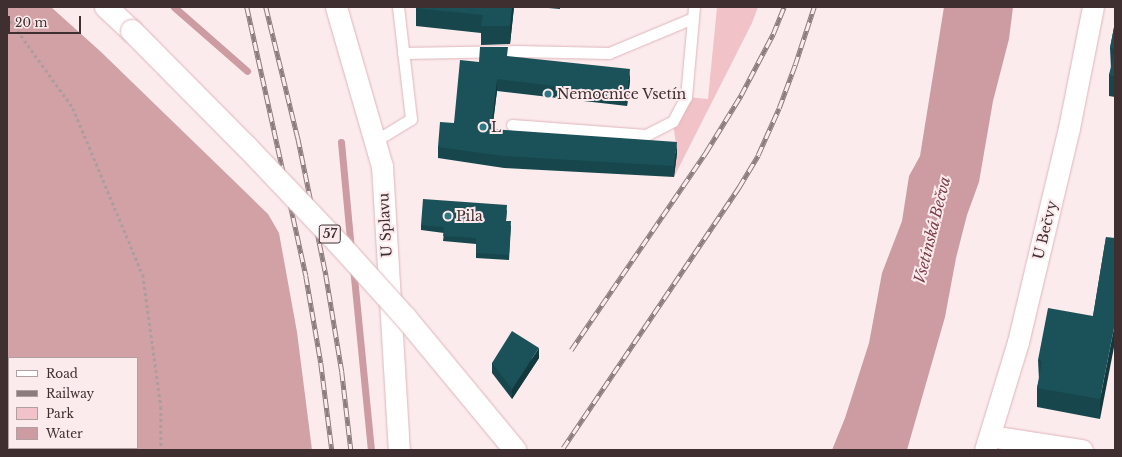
<!DOCTYPE html>
<meta charset="utf-8">
<style>
body{margin:0}
#map{position:relative;width:1122px;height:457px;overflow:hidden;background:#fcebed;font-family:"Libre Baskerville",serif}
div>[style]{position:absolute}
[style*='--x']{left:calc(var(--x)*1px);top:calc(var(--y)*1px);width:calc(var(--w)*1px);rotate:calc(var(--a)*1deg)}
.green>*{inset:0;background:#f1c2c7}
.forest>*{inset:0;background:#d1a1a6}
.water>*{inset:0;background:#cc9ca2}
.stream>*{height:7px;margin:-3.5px;padding:0 3.5px;transform-origin:3.5px;border-radius:3.5px;background:#cc9ca2}
.path>*{height:2.5px;margin-top:-1.25px;transform-origin:0;background:repeating-linear-gradient(90deg,#ad9d9f 0 3px,transparent 0 6px)}
.roads{filter:drop-shadow(0 0 1px #deb6bb) drop-shadow(0 0 1px #deb6bb)}
.service>*{height:11px;margin:-5.5px;padding:0 5.5px;transform-origin:5.5px;border-radius:5.5px;background:#fff}
.minor>*{height:21px;margin:-10.5px;padding:0 10.5px;transform-origin:10.5px;border-radius:10.5px;background:#fff}
.primary>*{height:22px;margin:-11px;padding:0 11px;transform-origin:11px;border-radius:11px;background:#fff}
.rail>*{height:4.5px;margin-top:-2.25px;transform-origin:0;background:repeating-linear-gradient(90deg,#fcebed 0 9px,#8d7c7e 0 18px);box-sizing:border-box;border-block:1px solid #8d7c7e}
.bridges{filter:drop-shadow(0 0 1px #deb6bb) drop-shadow(0 0 1px #deb6bb)}
.primary-bridge>*{height:22px;margin:-11px;padding:0 11px;transform-origin:11px;border-radius:11px;background:#fff}
.wall>*{inset:0;background:#17474d}
.shaded-wall>*{inset:0;background:#13393e}
.building>*{inset:0;background:#1b5259}
.dots>*{width:11px;height:11px;translate:-50% -50%;box-sizing:border-box;border:2px solid #fcebed;border-radius:50%}
span{translate:-50% -50%;white-space:nowrap;text-align:center;line-height:1.15;-webkit-text-stroke:4px #fcebed;paint-order:stroke}
.shield-label span{padding:1px 3px;background:#fcebed;border:1px solid;border-radius:3px;-webkit-text-stroke-width:0}
.shield-label{font-size:13px;color:#3f2f31;font-weight:700}
.poi-label{font-size:14px;color:#3f2f31}
.left{translate:0 -50%;text-align:left}
.street-label{font-size:14px;color:#3f2f31}
.water-label{font-size:15px;color:#7b3c47;font-style:italic}
.frame{position:absolute;inset:0;border:8px solid #3f2f31;pointer-events:none}
.legend{position:absolute;left:8px;top:357px;width:130px;height:92px;box-sizing:border-box;background:#fcebed;border:1px solid #b0a0a2;margin:0;padding:5px 7px;list-style:none;font-size:12px;color:#3f2f31}
.legend li{display:flex;align-items:center;gap:8px;height:20px}
.legend b{width:20px;border:1px solid #b0a0a2}
.scale{position:absolute;left:8px;top:16px;width:73px;height:18px;box-sizing:border-box;border:2px solid #3f2f31;border-top:0;padding-left:5px;font-size:12px;line-height:14px;white-space:nowrap;color:#3f2f31;-webkit-text-stroke:3px #fcebed;paint-order:stroke}
</style>
<div id="map">
<div class="green">
<i style="clip-path:polygon(717px 7px,758px 7px,752px 23px,674px 177px,677px 153px,673px 121px,686px 97px,708px 99px)"></i>
</div>
<div class="forest">
<i style="clip-path:polygon(evenodd,7px 7px,51px 7px,100px 51px,268px 214px,279px 233px,297px 332px,312px 450px,7px 450px,7px 7px,9px 358px,137px 358px,137px 448px,9px 448px,9px 358px)"></i>
</div>
<div class="water">
<i style="clip-path:polygon(944px 7px,1013px 7px,1009px 39px,993px 101px,979px 182px,967px 215px,956px 258px,945px 317px,907px 450px,832px 450px,845px 418px,869px 343px,882px 273px,902px 221px,909px 176px,920px 156px)"></i>
</div>
<div class="stream">
<i style="--x:174;--y:7;--w:97;--a:41.2"></i>
<i style="--x:341;--y:142;--w:107;--a:84.7"></i>
<i style="--x:353;--y:267;--w:184;--a:84.4"></i>
</div>
<div class="path">
<i style="--x:7;--y:16;--w:113;--a:54.3"></i>
<i style="--x:73;--y:108;--w:181;--a:67.3"></i>
<i style="--x:143;--y:275;--w:133;--a:82.2"></i>
<i style="--x:161;--y:407;--w:43;--a:90"></i>
</div>
<div class="roads">
<div class="service">
<i style="--x:403;--y:53;--w:113;--a:-1"></i>
<i style="--x:516;--y:51;--w:93;--a:1.2"></i>
<i style="--x:609;--y:53;--w:91;--a:-22.6"></i>
<i style="--x:512;--y:125;--w:134;--a:4.3"></i>
<i style="--x:646;--y:135;--w:30;--a:-27"></i>
<i style="--x:673;--y:121;--w:27;--a:-62"></i>
<i style="--x:686;--y:97;--w:90;--a:-84.9"></i>
<i style="--x:375;--y:141;--w:42;--a:-31.4"></i>
<i style="--x:411;--y:119;--w:113;--a:-96.6"></i>
</div>
<div class="minor">
<i style="--x:336;--y:7;--w:166;--a:73.9"></i>
<i style="--x:382;--y:166;--w:285;--a:86.6"></i>
<i style="--x:990;--y:436;--w:93;--a:8.7"></i>
<i style="--x:985;--y:450;--w:113;--a:-73"></i>
<i style="--x:1018;--y:342;--w:220;--a:-76.6"></i>
<i style="--x:1069;--y:128;--w:123;--a:-78.8"></i>
</div>
<div class="primary">
<i style="--x:106;--y:7;--w:35;--a:43"></i>
</div>
</div>
<div class="rail">
<i style="--x:247;--y:7;--w:275;--a:77.6"></i>
<i style="--x:306;--y:276;--w:88;--a:80.2"></i>
<i style="--x:321;--y:363;--w:88;--a:82.8"></i>
<i style="--x:266;--y:7;--w:135;--a:76.3"></i>
<i style="--x:298;--y:138;--w:140;--a:78.4"></i>
<i style="--x:326;--y:275;--w:98;--a:80.6"></i>
<i style="--x:342;--y:372;--w:79;--a:83.4"></i>
<i style="--x:571;--y:350;--w:240;--a:-55.7"></i>
<i style="--x:706;--y:152;--w:67;--a:-58.4"></i>
<i style="--x:741;--y:95;--w:69;--a:-62.3"></i>
<i style="--x:773;--y:34;--w:29;--a:-68"></i>
<i style="--x:563;--y:448;--w:315;--a:-56"></i>
<i style="--x:739;--y:187;--w:37;--a:-59"></i>
<i style="--x:758;--y:155;--w:51;--a:-65.9"></i>
<i style="--x:779;--y:108;--w:46;--a:-69.6"></i>
<i style="--x:795;--y:65;--w:61;--a:-71.9"></i>
</div>
<div class="bridges">
<div class="primary-bridge">
<i style="--x:132;--y:31;--w:162;--a:45.3"></i>
<i style="--x:246;--y:146;--w:138;--a:46.5"></i>
<i style="--x:341;--y:246;--w:96;--a:48"></i>
<i style="--x:405;--y:317;--w:173;--a:50.4"></i>
</div>
</div>
<div class="wall">
<i style="clip-path:polygon(416px 7px,514px 7px,510px 44px,481px 45px,481px 33px,416px 26px)"></i>
<i style="clip-path:polygon(537px 7px,560px 7px,560px 9px)"></i>
<i style="clip-path:polygon(1115px 22px,1115px 97px,1109px 96px,1109px 75px,1111px 69px,1110px 48px)"></i>
<i style="clip-path:polygon(508px 57px,630px 80px,627px 106px,497px 91px,492px 129px,677px 153px,674px 177px,504px 168px,438px 158px,438px 147px,454px 123px,479px 62px)"></i>
<i style="clip-path:polygon(507px 210px,506px 221px,511px 226px,509px 260px,476px 258px,476px 244px,443px 241px,444px 233px,421px 230px,421px 225px)"></i>
<i style="clip-path:polygon(1106px 237px,1100px 419px,1037px 407px,1037px 388px,1039px 380px,1038px 360px,1093px 316px)"></i>
<i style="clip-path:polygon(539px 358px,512px 399px,492px 373px,492px 363px)"></i>
</div>
<div class="shaded-wall">
<i style="clip-path:polygon(512px 7px,514px 7px,510px 44px,510px 26px)"></i>
<i style="clip-path:polygon(630px 69px,630px 80px,627px 106px,627px 95px)"></i>
<i style="clip-path:polygon(497px 79px,497px 91px,491px 140px,491px 129px)"></i>
<i style="clip-path:polygon(677px 142px,677px 153px,674px 177px,674px 166px)"></i>
<i style="clip-path:polygon(1115px 323px,1115px 342px,1100px 419px,1100px 399px)"></i>
<i style="clip-path:polygon(539px 348px,539px 358px,512px 399px,512px 389px)"></i>
</div>
<div class="building">
<i style="clip-path:polygon(416px 7px,512px 7px,510px 26px,481px 26px,483px 15px,416px 8px)"></i>
<i style="clip-path:polygon(1115px 22px,1115px 76px,1109px 75px,1115px 49px,1110px 48px)"></i>
<i style="clip-path:polygon(480px 47px,508px 47px,507px 56px,630px 69px,627px 95px,497px 79px,491px 129px,677px 142px,674px 166px,504px 156px,438px 147px,440px 122px,454px 123px,460px 60px,479px 62px)"></i>
<i style="clip-path:polygon(423px 199px,507px 205px,506px 221px,511px 221px,509px 255px,476px 253px,476px 238px,443px 236px,444px 227px,421px 225px)"></i>
<i style="clip-path:polygon(1106px 237px,1115px 238px,1115px 323px,1100px 399px,1037px 388px,1042px 361px,1038px 360px,1048px 308px,1093px 316px)"></i>
<i style="clip-path:polygon(512px 331px,539px 348px,512px 389px,492px 363px)"></i>
</div>
<div class="dots">
<i style="left:548px;top:94px;background:#307881"></i>
<i style="left:483px;top:127px;background:#307881"></i>
<i style="left:448px;top:216px;background:#307881"></i>
</div>
<div class="shield-label">
<span style="left:330px;top:234px">57</span>
</div>
<div class="poi-label">
<span class="left" style="left:557px;top:94px">Nemocnice Vsetín</span>
<span class="left" style="left:491px;top:127px">L</span>
<span class="left" style="left:456px;top:216px">Pila</span>
</div>
<div class="street-label">
<span style="left:385px;top:225px;rotate:-93deg">U Splavu</span>
<span style="left:1045px;top:230px;rotate:-76deg">U Bečvy</span>
</div>
<div class="water-label">
<span style="left:932px;top:230px;rotate:-76deg">Vsetínská Bečva</span>
</div>
<div class="frame"></div>
<ul class="legend">
<li><b style="height:5px;background:#fff"></b>Road</li>
<li><b style="height:5px;background:#8d7c7e"></b>Railway</li>
<li><b style="height:11px;background:#f1c2c7"></b>Park</li>
<li><b style="height:11px;background:#cc9ca2"></b>Water</li>
</ul>
<div class="scale">20 m</div>
</div>
